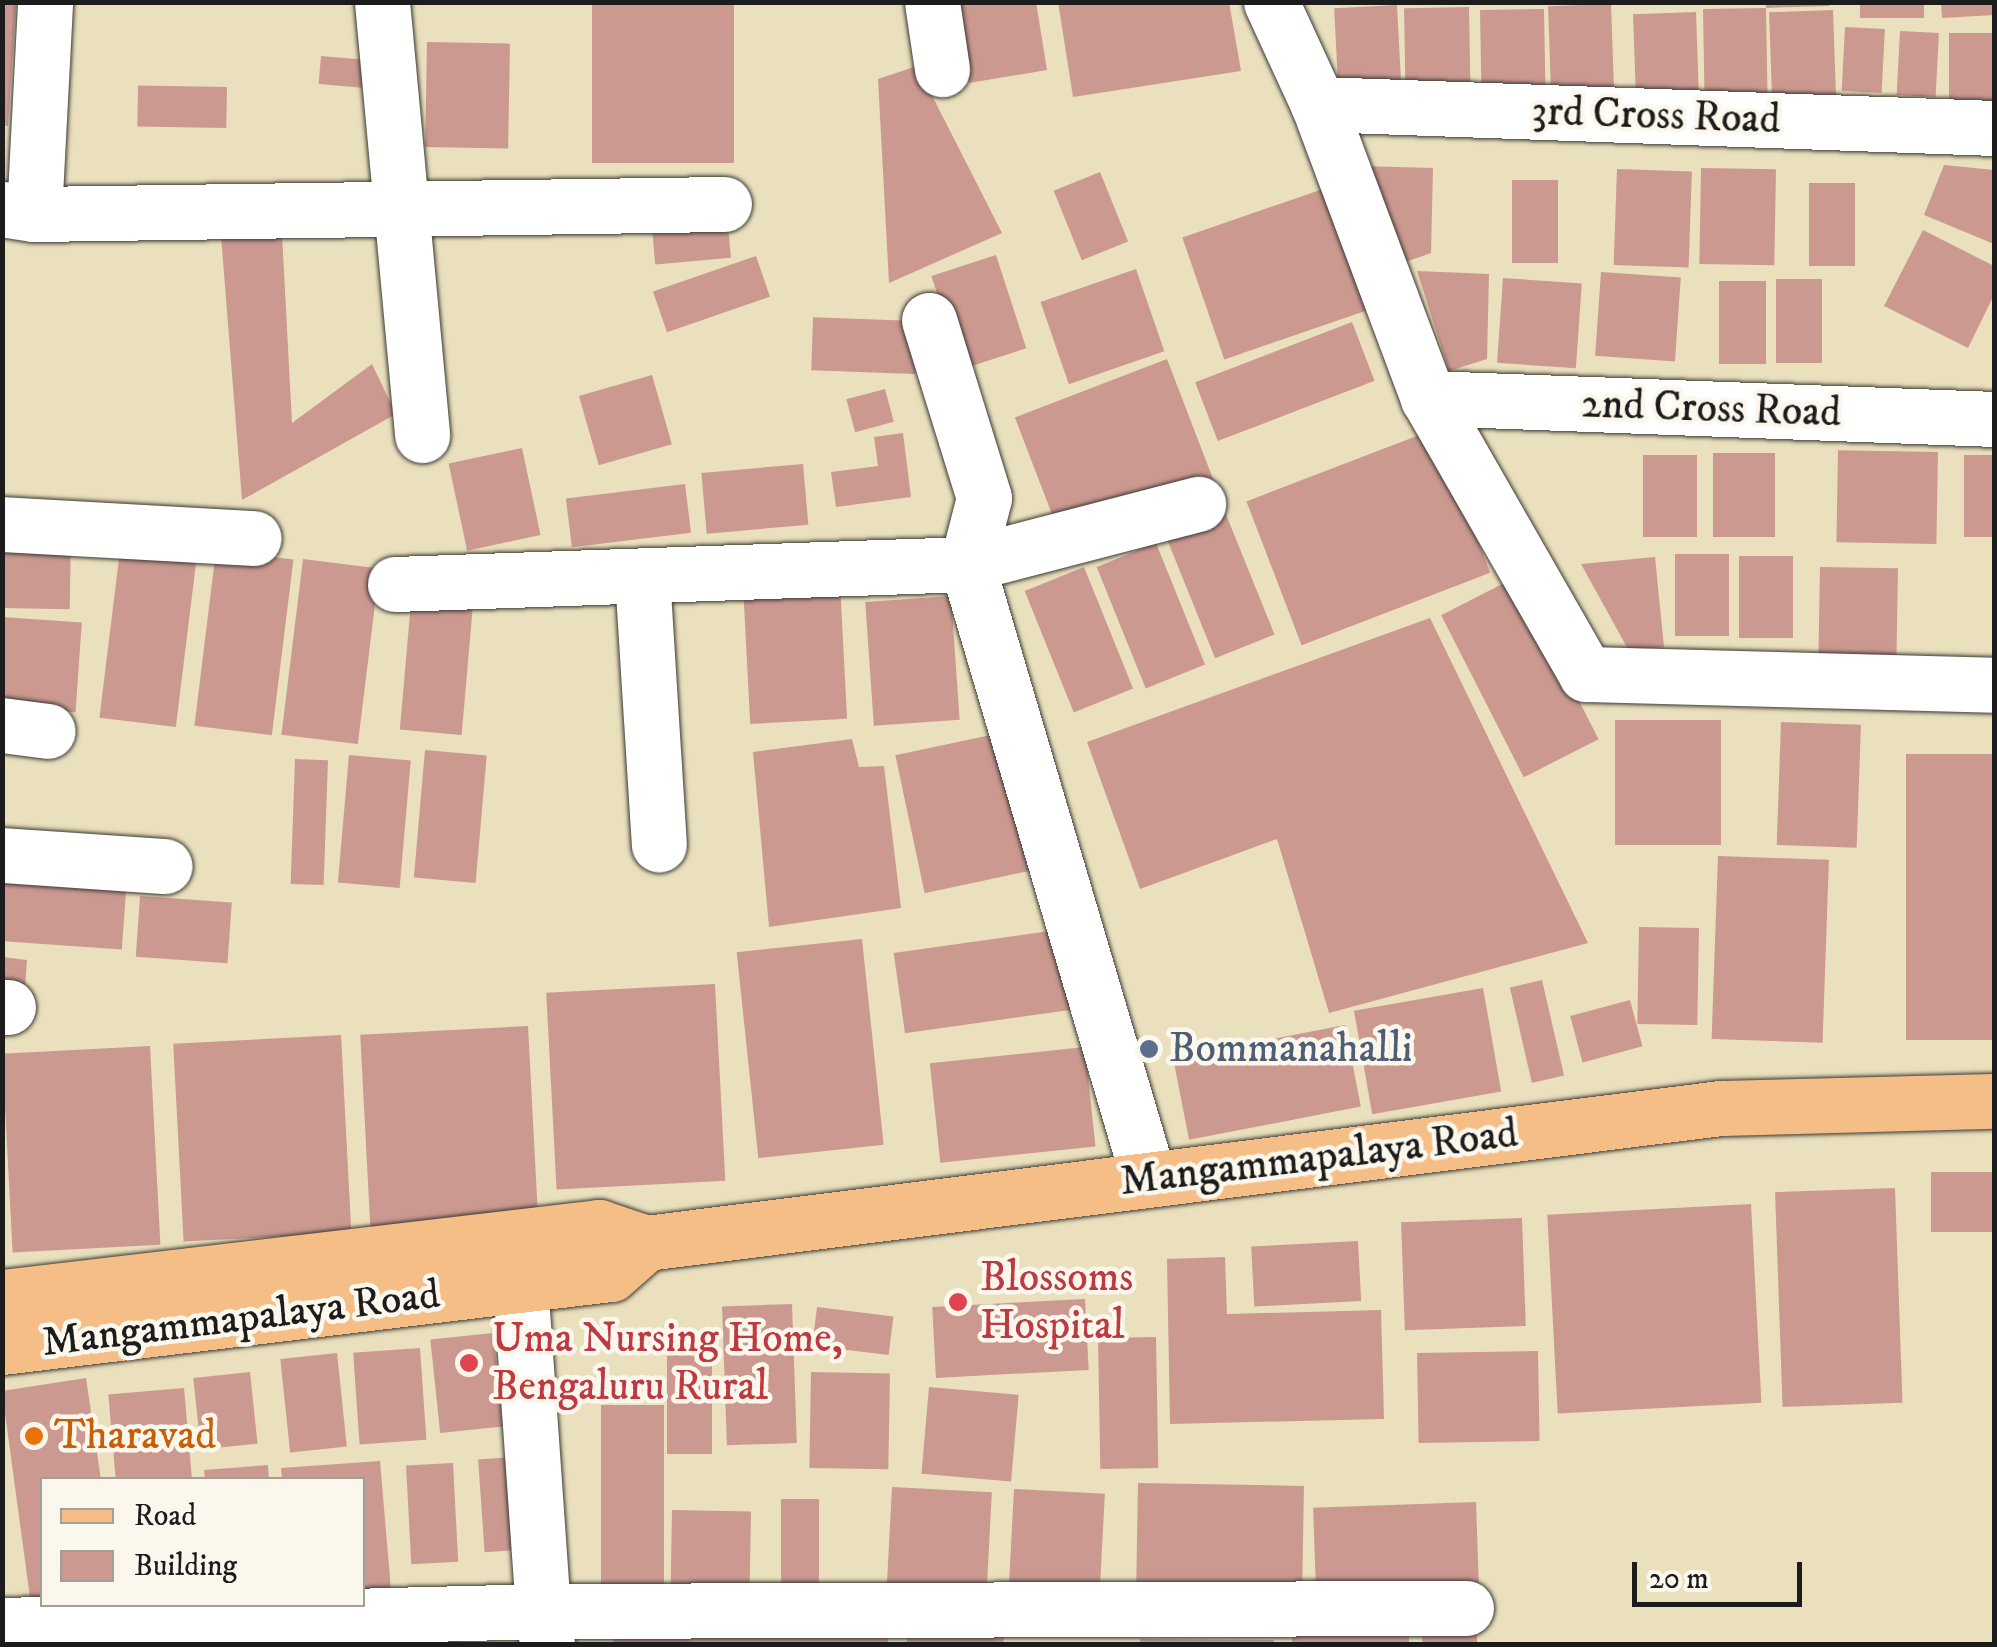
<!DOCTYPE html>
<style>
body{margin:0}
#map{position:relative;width:1997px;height:1647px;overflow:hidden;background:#eae0bd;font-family:"IM FELL DW Pica",serif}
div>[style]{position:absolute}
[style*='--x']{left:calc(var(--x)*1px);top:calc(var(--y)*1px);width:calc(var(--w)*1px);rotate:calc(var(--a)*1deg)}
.building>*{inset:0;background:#cc9991;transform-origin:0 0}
.roads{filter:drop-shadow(0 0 2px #3b3934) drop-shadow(0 0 2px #3b3934)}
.minor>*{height:55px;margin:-27.5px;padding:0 27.5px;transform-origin:27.5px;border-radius:27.5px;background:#fff}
.major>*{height:55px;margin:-27.5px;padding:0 27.5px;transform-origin:27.5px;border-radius:27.5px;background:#f6be87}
.dots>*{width:28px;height:28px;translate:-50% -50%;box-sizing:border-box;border:5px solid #fbf7ec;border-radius:50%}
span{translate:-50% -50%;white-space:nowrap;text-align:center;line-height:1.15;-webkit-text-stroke:9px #fbf7ec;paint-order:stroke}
.street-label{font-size:42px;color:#1c1c1c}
.service-label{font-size:42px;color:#4e5e75}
.left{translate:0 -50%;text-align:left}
.health-label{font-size:42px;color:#be3a42}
.food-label{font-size:42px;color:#c56008}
.frame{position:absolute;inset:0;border:5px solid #1c1c1c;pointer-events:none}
.legend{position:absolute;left:40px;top:1477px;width:325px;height:130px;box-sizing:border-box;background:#fbf7ec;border:2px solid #a29f99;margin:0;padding:12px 18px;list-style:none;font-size:30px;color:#1c1c1c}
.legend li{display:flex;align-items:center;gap:20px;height:50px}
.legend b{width:50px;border:2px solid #a29f99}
.scale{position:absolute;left:1632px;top:1562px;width:170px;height:45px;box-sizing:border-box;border:5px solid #1c1c1c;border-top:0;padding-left:12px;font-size:30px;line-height:35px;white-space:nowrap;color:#1c1c1c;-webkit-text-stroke:8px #fbf7ec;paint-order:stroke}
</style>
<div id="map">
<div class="building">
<i style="clip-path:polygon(2px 2px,16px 2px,8px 126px,2px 125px)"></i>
<i style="left:592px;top:2px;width:142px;height:161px"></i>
<i style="clip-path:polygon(955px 2px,1036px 2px,1047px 70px,969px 83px)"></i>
<i style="clip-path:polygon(1058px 2px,1229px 2px,1241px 71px,1073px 97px)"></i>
<i style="clip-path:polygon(1766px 2px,1829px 2px,1829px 6px,1766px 8px)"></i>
<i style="left:1860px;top:2px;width:64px;height:16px"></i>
<i style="clip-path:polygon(1941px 2px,1994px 2px,1994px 15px,1942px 18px)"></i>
<i style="left:1611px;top:4px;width:88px;height:63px;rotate:88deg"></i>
<i style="left:1397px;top:5px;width:88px;height:63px;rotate:87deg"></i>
<i style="left:1469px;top:7px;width:88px;height:65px;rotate:89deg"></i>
<i style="left:1766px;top:8px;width:87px;height:63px;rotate:89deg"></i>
<i style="left:1544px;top:9px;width:87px;height:64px;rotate:89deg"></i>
<i style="left:1833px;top:10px;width:88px;height:64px;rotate:88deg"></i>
<i style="left:1696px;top:12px;width:87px;height:63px;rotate:88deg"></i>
<i style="left:1845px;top:27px;width:40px;height:64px;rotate:3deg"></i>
<i style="left:1900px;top:31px;width:39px;height:64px;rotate:3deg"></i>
<i style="left:1949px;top:33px;width:45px;height:75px"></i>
<i style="left:427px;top:42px;width:83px;height:105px;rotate:1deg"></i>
<i style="left:321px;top:56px;width:47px;height:28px;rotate:5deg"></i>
<i style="clip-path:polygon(917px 66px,1002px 233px,889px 283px,878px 79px)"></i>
<i style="left:227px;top:87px;width:41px;height:89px;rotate:91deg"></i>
<i style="clip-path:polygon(1944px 165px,1994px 170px,1994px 244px,1924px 215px)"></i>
<i style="clip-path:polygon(1361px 166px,1433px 168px,1431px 253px,1394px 266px)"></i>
<i style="left:1701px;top:168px;width:75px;height:96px;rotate:1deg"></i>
<i style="left:1617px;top:169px;width:75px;height:96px;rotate:2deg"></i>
<i style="left:1100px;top:172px;width:75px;height:50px;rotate:68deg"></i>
<i style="left:1512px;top:180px;width:46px;height:83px"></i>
<i style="left:1809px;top:183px;width:46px;height:83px"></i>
<i style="left:1326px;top:188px;width:129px;height:152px;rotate:71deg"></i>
<i style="left:727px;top:213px;width:45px;height:76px;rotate:85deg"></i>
<i style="clip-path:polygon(1923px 230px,1994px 266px,1994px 295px,1968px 348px,1884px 306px)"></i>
<i style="clip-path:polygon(282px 234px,292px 423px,372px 364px,396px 414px,242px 500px,221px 236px)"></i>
<i style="left:996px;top:255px;width:98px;height:68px;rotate:72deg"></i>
<i style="left:756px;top:256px;width:43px;height:109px;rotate:71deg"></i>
<i style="left:1136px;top:269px;width:87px;height:101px;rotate:71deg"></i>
<i style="clip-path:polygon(1417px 271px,1489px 274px,1487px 359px,1449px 371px)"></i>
<i style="left:1601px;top:272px;width:80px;height:84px;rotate:4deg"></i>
<i style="left:1503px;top:278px;width:79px;height:85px;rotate:4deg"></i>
<i style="left:1776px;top:279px;width:46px;height:84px"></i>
<i style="left:1719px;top:281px;width:47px;height:83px"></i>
<i style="left:917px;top:321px;width:53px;height:104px;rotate:92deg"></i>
<i style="left:1352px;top:322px;width:63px;height:168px;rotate:69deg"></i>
<i style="left:1167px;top:359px;width:132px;height:163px;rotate:69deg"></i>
<i style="left:652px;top:375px;width:72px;height:76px;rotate:74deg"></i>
<i style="left:885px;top:389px;width:34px;height:40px;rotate:75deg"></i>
<i style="left:1435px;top:429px;width:154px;height:202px;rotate:69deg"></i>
<i style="clip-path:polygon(903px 433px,911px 497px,836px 507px,831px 472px,878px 466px,874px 437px)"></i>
<i style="left:522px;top:448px;width:89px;height:75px;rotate:78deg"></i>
<i style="left:1938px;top:452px;width:92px;height:100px;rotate:91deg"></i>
<i style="left:1713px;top:453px;width:62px;height:84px"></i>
<i style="left:1643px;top:455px;width:54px;height:82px"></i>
<i style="left:1964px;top:455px;width:30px;height:82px"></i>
<i style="left:803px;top:464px;width:61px;height:102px;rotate:85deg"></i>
<i style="left:685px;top:484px;width:49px;height:120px;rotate:83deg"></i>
<i style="left:1225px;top:512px;width:132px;height:64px;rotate:68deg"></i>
<i style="left:2px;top:533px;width:69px;height:75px;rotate:1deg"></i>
<i style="left:121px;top:542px;width:77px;height:177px;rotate:7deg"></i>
<i style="left:1156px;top:543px;width:131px;height:64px;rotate:68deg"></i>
<i style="left:216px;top:550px;width:78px;height:177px;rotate:7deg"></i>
<i style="left:1675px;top:554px;width:54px;height:82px"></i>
<i style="left:1739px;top:556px;width:54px;height:82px"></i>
<i style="clip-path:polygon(1655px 557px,1664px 647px,1629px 651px,1581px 564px)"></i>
<i style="left:303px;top:559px;width:77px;height:177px;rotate:7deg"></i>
<i style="left:1084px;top:567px;width:131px;height:64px;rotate:68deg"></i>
<i style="left:1820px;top:567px;width:78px;height:87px;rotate:1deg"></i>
<i style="left:1516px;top:577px;width:182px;height:84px;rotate:63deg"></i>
<i style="left:840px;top:583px;width:136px;height:97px;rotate:87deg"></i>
<i style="left:951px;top:596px;width:124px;height:86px;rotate:86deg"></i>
<i style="left:411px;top:602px;width:62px;height:128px;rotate:5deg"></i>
<i style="left:2px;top:617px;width:80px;height:90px;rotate:4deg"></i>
<i style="clip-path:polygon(1430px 618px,1588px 943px,1329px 1013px,1277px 839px,1140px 889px,1087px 742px)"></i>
<i style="left:1721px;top:720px;width:125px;height:106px;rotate:90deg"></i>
<i style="left:1781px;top:722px;width:80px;height:123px;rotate:2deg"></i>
<i style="left:1000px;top:733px;width:141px;height:107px;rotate:78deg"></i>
<i style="clip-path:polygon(852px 739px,859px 767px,884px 766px,901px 908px,769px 927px,753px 752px)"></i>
<i style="left:425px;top:750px;width:62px;height:128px;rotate:5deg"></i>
<i style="left:1994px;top:754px;width:286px;height:88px;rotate:90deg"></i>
<i style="left:349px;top:755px;width:62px;height:128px;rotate:5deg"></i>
<i style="left:295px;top:759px;width:33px;height:125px;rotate:2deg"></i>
<i style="left:1718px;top:856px;width:111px;height:183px;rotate:2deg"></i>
<i style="left:2px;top:872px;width:125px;height:69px;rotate:4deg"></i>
<i style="left:140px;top:896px;width:92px;height:61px;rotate:4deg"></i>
<i style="left:1639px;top:927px;width:60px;height:97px;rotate:1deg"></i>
<i style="left:1064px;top:929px;width:81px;height:172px;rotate:82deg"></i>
<i style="left:862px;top:939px;width:207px;height:126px;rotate:84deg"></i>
<i style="clip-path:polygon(2px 957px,27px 960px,24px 1003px,2px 1001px)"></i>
<i style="left:1542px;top:980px;width:98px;height:33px;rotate:77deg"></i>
<i style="left:715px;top:984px;width:197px;height:169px;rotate:87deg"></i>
<i style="left:1483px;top:988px;width:105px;height:131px;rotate:80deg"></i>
<i style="left:1630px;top:1000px;width:48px;height:62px;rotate:75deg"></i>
<i style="left:1345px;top:1025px;width:83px;height:175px;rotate:79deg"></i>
<i style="left:528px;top:1026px;width:199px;height:168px;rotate:87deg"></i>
<i style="left:341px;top:1035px;width:198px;height:168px;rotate:87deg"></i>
<i style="left:150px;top:1046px;width:199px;height:148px;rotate:87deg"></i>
<i style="left:1085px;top:1047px;width:100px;height:156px;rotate:84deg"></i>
<i style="left:1994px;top:1172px;width:60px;height:63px;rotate:90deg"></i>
<i style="left:1895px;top:1188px;width:215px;height:120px;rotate:88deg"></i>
<i style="left:1751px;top:1204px;width:199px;height:204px;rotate:87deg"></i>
<i style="left:1522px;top:1218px;width:108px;height:121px;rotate:88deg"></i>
<i style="left:1358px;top:1241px;width:60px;height:107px;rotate:87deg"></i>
<i style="clip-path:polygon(1225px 1257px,1227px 1314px,1381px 1310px,1384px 1419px,1170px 1424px,1167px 1259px)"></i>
<i style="left:1085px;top:1299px;width:71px;height:153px;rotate:87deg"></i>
<i style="left:792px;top:1304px;width:139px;height:70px;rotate:88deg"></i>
<i style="left:817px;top:1307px;width:77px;height:39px;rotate:7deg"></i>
<i style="left:493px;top:1333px;width:94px;height:63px;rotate:84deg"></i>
<i style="left:667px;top:1335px;width:45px;height:119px"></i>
<i style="left:1156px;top:1337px;width:131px;height:58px;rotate:89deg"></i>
<i style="left:420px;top:1348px;width:92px;height:67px;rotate:86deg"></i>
<i style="left:1538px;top:1351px;width:90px;height:121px;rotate:89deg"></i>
<i style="left:337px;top:1353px;width:94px;height:57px;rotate:84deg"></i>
<i style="left:250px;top:1372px;width:72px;height:57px;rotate:84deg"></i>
<i style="left:811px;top:1372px;width:79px;height:96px;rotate:1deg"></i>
<i style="clip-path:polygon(86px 1378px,101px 1480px,42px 1480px,42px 1603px,31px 1605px,2px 1391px)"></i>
<i style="left:929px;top:1387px;width:90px;height:87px;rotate:5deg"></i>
<i style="left:184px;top:1388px;width:92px;height:76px;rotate:85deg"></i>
<i style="left:601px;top:1405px;width:63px;height:195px"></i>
<i style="left:513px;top:1457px;width:93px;height:35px;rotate:86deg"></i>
<i style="clip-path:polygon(380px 1461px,391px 1590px,362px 1592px,362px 1480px,282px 1480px,281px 1468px)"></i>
<i style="left:453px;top:1463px;width:99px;height:47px;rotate:87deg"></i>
<i style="clip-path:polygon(268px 1465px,269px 1480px,205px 1480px,204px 1470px)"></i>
<i style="left:1138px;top:1483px;width:166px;height:115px;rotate:1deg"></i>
<i style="left:892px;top:1487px;width:100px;height:100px;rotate:3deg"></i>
<i style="left:1014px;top:1489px;width:91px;height:101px;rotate:3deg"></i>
<i style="left:781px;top:1499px;width:38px;height:98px"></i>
<i style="left:1476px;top:1502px;width:84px;height:163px;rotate:88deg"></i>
<i style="left:672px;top:1510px;width:79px;height:89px;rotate:1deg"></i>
<i style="clip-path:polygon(1293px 1628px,1409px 1633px,1409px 1644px,1292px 1644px)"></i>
<i style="clip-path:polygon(907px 1630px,1004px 1637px,1003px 1644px,907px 1644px)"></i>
<i style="left:1422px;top:1630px;width:55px;height:14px"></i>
<i style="clip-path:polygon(613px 1632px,888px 1636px,888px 1644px,613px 1644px)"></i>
<i style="clip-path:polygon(343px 1636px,460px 1641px,460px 1644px,343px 1644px)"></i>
<i style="clip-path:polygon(1140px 1639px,1274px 1640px,1274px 1644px,1140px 1644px)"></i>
</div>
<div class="roads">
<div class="minor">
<i style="--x:382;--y:2;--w:435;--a:84.7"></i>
<i style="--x:932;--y:2;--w:68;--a:81.5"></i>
<i style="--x:1271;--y:2;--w:112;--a:65.3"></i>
<i style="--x:1318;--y:104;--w:314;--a:69.5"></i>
<i style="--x:1428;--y:398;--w:318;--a:60.2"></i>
<i style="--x:1586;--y:674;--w:408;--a:1.5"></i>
<i style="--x:1318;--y:104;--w:676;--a:2.03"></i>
<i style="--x:2;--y:209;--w:32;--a:9"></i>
<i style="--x:34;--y:214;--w:212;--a:-87"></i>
<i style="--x:34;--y:214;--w:690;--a:-0.83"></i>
<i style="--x:929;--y:320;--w:186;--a:72.8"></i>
<i style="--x:984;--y:498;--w:68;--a:104.4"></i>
<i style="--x:967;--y:564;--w:642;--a:73.54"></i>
<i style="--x:1428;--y:398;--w:566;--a:2.12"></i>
<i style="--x:2;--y:524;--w:252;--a:3.2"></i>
<i style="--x:642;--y:576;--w:269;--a:86.4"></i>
<i style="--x:395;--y:584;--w:572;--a:-2"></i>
<i style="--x:967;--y:564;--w:239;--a:-14.6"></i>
<i style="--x:2;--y:725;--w:46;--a:7.4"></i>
<i style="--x:2;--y:855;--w:163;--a:3.9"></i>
<i style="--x:2;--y:1007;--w:6;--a:0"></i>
<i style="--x:2;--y:1625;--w:541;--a:-1.48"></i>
<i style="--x:543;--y:1611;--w:326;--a:-94"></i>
<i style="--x:547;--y:1644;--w:33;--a:-97"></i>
<i style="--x:543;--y:1611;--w:923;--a:-0.19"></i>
</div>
<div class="major">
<i style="--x:2;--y:1297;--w:601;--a:-6.69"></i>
<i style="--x:599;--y:1227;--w:50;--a:18.8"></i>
<i style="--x:646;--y:1243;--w:1083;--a:-7.16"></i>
<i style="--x:1721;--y:1108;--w:273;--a:-1.5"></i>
<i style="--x:2;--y:1347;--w:613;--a:-6.84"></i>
<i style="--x:611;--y:1274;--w:47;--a:-41.5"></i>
</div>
</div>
<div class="dots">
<i style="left:1149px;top:1049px;background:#5c6f8a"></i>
<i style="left:958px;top:1302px;background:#e0444e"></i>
<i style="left:469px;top:1363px;background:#e0444e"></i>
<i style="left:34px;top:1436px;background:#e8710a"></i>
</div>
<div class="street-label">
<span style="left:1656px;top:116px;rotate:2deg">3rd Cross Road</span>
<span style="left:1711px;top:409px;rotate:2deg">2nd Cross Road</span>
<span style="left:1319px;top:1158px;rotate:-7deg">Mangammapalaya Road</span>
<span style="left:241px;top:1319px;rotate:-7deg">Mangammapalaya Road</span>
</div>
<div class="service-label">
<span class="left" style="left:1169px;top:1049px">Bommanahalli</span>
</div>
<div class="health-label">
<span class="left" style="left:980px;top:1302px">Blossoms<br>Hospital</span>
<span class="left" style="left:492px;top:1363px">Uma Nursing Home,<br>Bengaluru Rural</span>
</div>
<div class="food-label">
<span class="left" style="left:54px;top:1436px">Tharavad</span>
</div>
<div class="frame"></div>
<ul class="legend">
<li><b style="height:12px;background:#f6be87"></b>Road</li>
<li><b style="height:28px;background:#cc9991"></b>Building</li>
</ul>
<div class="scale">20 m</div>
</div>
